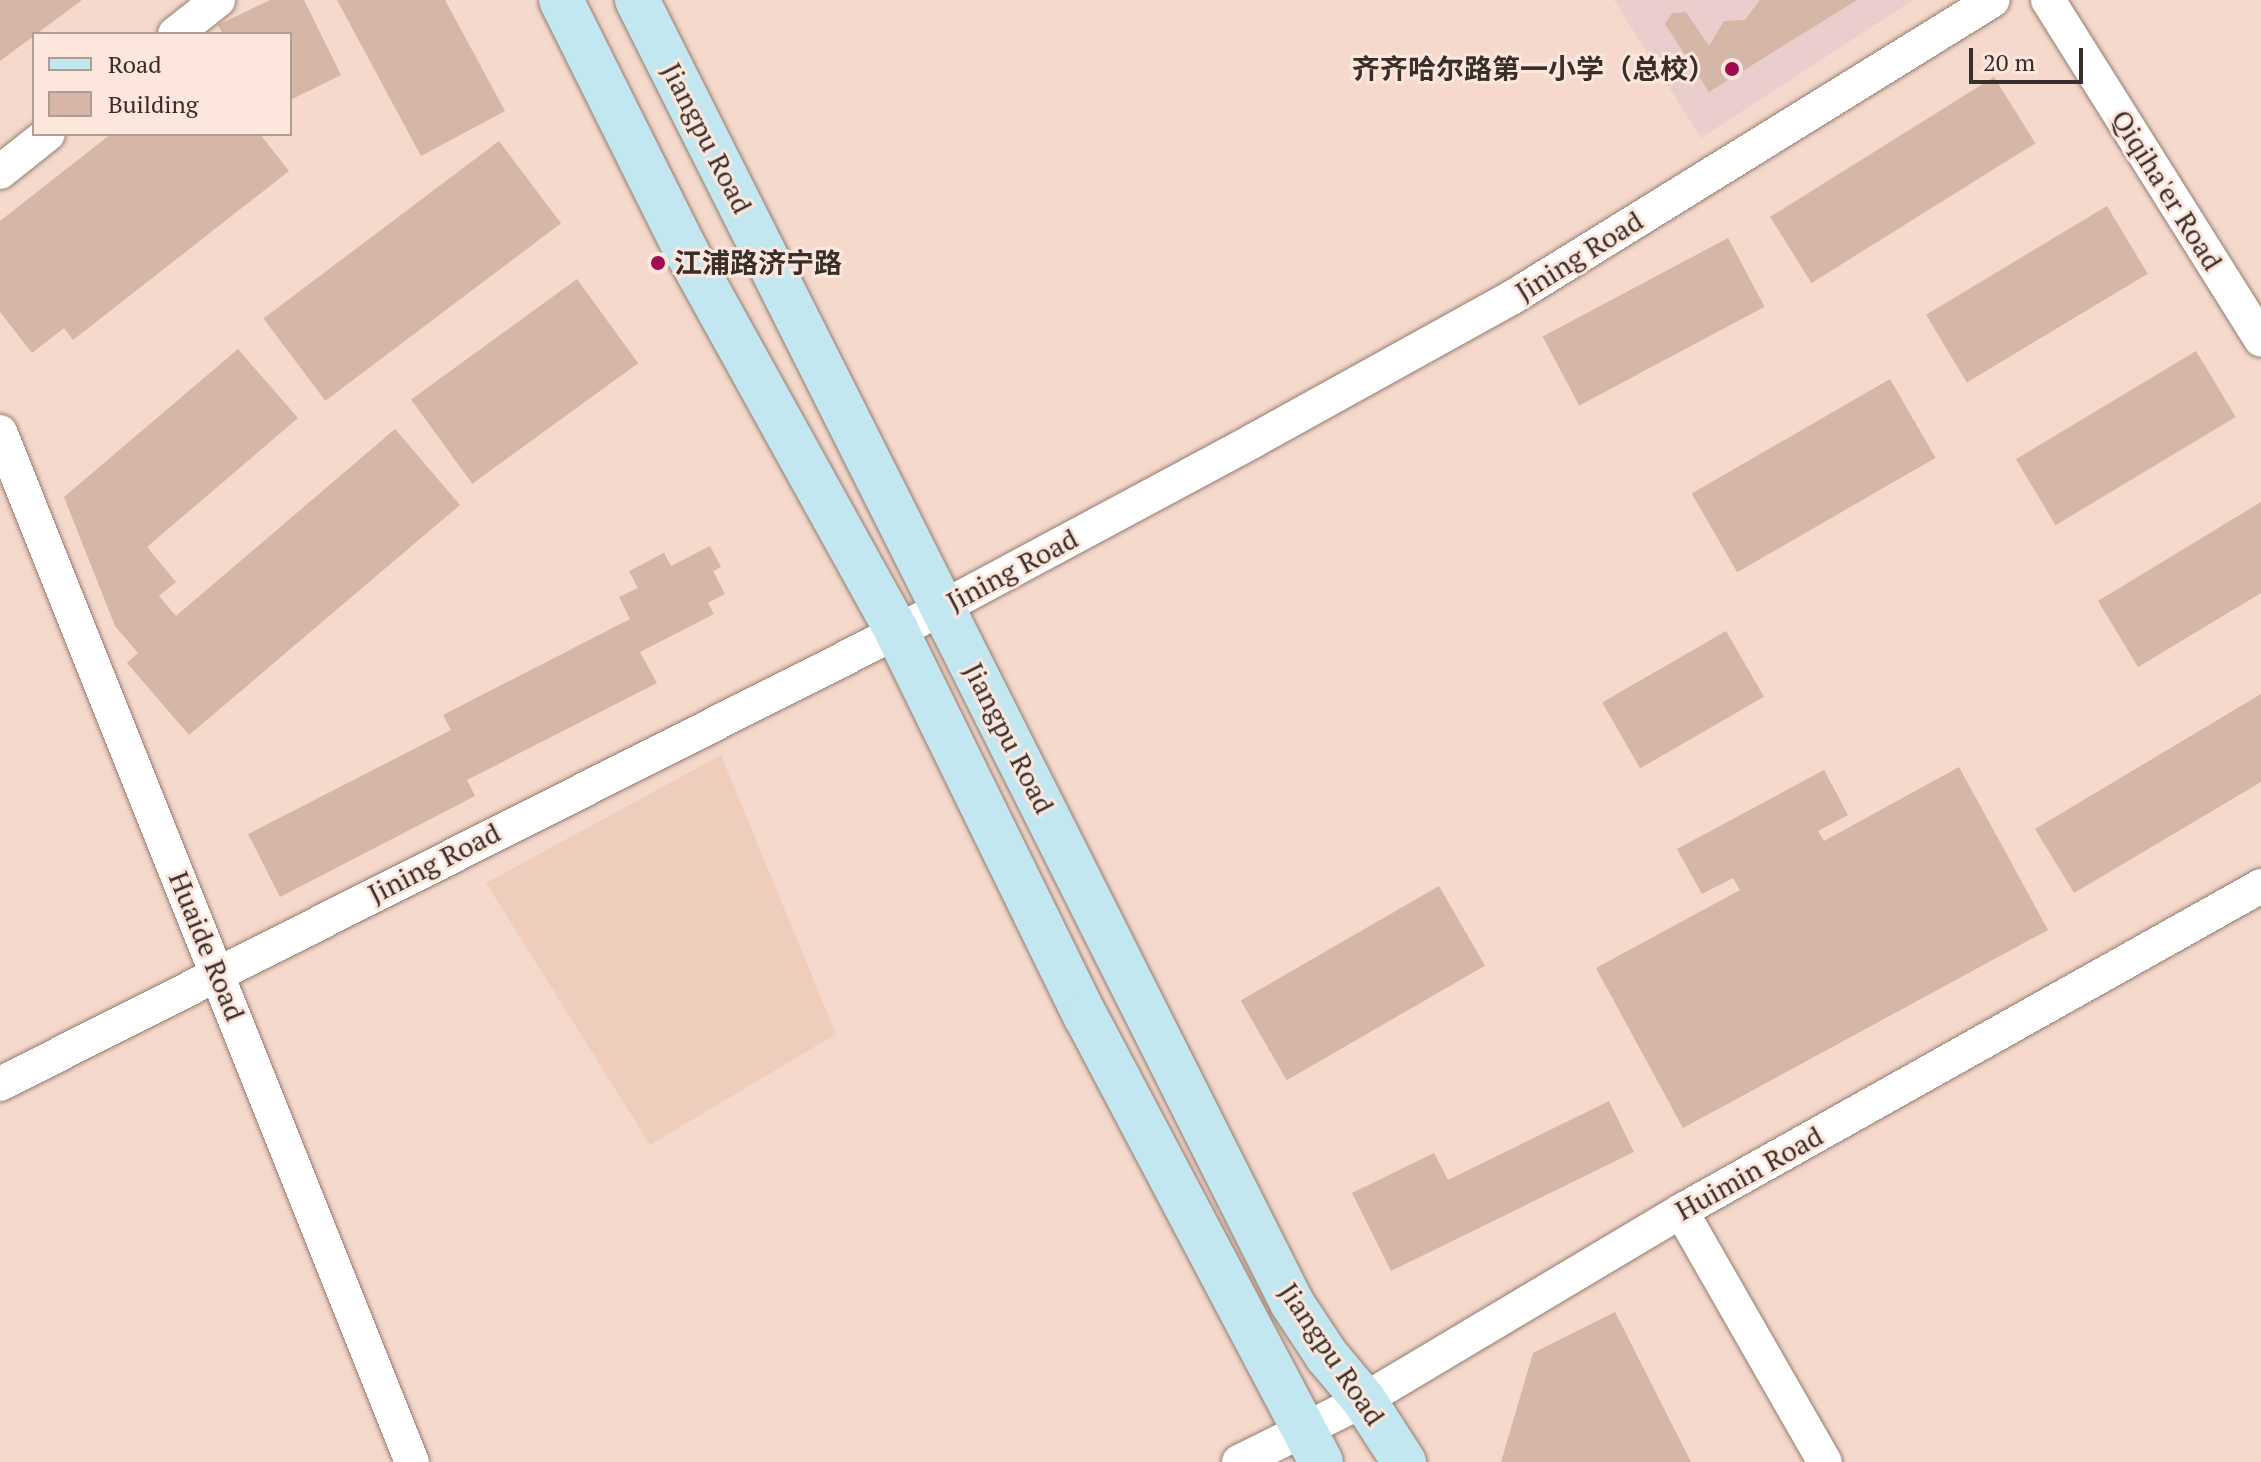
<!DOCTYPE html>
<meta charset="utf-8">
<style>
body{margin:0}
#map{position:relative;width:2261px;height:1462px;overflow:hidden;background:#f4d9cc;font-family:"PT Serif","Noto Sans SC",serif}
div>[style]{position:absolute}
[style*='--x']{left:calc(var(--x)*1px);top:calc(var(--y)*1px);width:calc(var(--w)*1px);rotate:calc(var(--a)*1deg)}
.built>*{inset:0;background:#efcdbd}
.education>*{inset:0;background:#e9cecd}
.building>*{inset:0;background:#d5b6a7;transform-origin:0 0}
.roads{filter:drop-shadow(0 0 2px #947c70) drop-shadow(0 0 2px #947c70)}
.minor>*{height:34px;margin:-17px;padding:0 17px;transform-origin:17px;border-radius:17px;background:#fff}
.secondary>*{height:44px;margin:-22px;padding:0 22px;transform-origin:22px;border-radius:22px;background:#c3e7f1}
.dots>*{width:22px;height:22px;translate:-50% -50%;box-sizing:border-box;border:4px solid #fde7dd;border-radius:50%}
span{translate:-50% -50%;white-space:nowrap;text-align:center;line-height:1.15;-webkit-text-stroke:6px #fde7dd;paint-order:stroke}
.poi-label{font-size:28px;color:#392f2a;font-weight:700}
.right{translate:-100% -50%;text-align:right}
.left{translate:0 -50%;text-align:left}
.street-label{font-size:28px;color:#392f2a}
.legend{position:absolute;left:32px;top:32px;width:260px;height:104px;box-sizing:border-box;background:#fde7dd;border:2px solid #af9d95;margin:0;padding:10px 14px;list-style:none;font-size:24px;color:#392f2a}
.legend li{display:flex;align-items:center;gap:16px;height:40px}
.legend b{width:40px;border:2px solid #af9d95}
.scale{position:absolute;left:1969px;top:48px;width:114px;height:36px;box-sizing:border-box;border:4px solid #392f2a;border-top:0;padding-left:10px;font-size:24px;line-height:28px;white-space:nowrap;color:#392f2a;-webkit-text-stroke:6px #fde7dd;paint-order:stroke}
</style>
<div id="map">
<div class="built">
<i style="clip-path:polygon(721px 755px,836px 1034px,650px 1145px,486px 883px)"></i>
</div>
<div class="education">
<i style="clip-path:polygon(1614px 0,1913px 0,1701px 138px)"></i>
</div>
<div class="building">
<i style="clip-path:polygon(0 0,82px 0,0 61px)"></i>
<i style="clip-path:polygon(270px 0,304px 0,341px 75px,290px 100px,290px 34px,223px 34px,218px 25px)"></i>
<i style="clip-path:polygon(337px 0,445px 0,505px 111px,421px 156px)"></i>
<i style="clip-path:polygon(1760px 0,1857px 0,1709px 92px,1665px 24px,1672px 13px,1686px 12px,1709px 46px,1724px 21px,1745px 20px)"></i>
<i style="left:1994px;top:77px;width:78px;height:264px;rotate:58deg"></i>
<i style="clip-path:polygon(111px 134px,260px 134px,289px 171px,73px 340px,64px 328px,32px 353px,0 312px,0 221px)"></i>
<i style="left:499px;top:141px;width:103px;height:295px;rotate:53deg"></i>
<i style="left:2107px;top:206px;width:79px;height:211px;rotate:59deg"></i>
<i style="left:1728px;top:238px;width:78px;height:210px;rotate:62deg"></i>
<i style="left:577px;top:279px;width:104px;height:205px;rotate:54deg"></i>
<i style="clip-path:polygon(238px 349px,298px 418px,147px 547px,176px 582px,159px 596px,176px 616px,395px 429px,460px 505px,189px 735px,127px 663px,138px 653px,115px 626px,64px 497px)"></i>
<i style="left:2196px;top:351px;width:77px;height:210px;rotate:59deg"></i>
<i style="left:1890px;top:379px;width:91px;height:229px;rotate:60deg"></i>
<i style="clip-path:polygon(2261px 502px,2261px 593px,2138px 667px,2098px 601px)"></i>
<i style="clip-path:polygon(710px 546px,721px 567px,713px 571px,725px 594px,708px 603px,714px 614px,640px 652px,657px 683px,467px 780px,475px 796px,280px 897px,248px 834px,451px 730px,443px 715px,630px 619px,619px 597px,638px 588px,629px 571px,664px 553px,671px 566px)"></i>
<i style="left:1726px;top:631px;width:76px;height:143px;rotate:60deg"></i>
<i style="clip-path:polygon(2261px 694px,2261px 782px,2074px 893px,2035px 829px)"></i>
<i style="clip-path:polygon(1959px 767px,2048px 930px,1683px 1128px,1596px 968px,1740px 890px,1733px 878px,1702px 894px,1677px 849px,1824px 770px,1848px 815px,1818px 831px,1824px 841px)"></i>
<i style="left:1439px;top:886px;width:92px;height:229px;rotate:60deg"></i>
<i style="clip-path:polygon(1609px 1101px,1634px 1152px,1391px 1271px,1352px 1193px,1434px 1153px,1448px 1180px)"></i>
<i style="clip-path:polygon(1615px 1312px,1691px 1462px,1501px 1462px,1533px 1353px)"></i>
</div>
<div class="roads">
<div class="minor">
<i style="--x:2048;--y:0;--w:401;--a:57.9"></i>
<i style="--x:175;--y:34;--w:55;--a:-38.3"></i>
<i style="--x:0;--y:172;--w:61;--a:-38.4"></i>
<i style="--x:0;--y:432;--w:1109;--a:68.2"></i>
<i style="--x:0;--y:1084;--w:1004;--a:-26.74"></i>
<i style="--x:897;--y:632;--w:404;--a:-28.2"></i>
<i style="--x:1253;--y:441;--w:297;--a:-29"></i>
<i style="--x:1513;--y:297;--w:564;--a:-31.75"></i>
<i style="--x:1681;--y:1211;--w:289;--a:60.2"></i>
<i style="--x:1239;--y:1462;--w:140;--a:-26.4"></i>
<i style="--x:1364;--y:1400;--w:369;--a:-30.8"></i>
<i style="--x:1681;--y:1211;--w:665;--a:-29.26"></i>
</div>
<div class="secondary">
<i style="--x:561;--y:0;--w:276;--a:63.5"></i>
<i style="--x:684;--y:247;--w:440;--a:61"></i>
<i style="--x:897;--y:632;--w:429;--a:63.9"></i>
<i style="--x:1086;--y:1017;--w:503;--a:62.16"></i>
<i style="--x:637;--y:0;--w:1458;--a:63.31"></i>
<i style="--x:1292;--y:1303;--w:64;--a:56.6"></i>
<i style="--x:1327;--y:1356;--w:57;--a:49.9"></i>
<i style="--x:1364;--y:1400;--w:74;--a:57.2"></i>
</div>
</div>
<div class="dots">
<i style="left:1732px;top:69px;background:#a00a50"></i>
<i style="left:658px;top:263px;background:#a00a50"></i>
</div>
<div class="poi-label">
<span class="right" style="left:1716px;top:69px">齐齐哈尔路第一小学（总校）</span>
<span class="left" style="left:674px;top:263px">江浦路济宁路</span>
</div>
<div class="street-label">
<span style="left:707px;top:138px;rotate:63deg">Jiangpu Road</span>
<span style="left:2167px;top:190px;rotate:58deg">Qiqiha'er Road</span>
<span style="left:1579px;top:256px;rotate:-32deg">Jining Road</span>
<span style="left:1012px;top:570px;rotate:-28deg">Jining Road</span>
<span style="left:1009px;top:738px;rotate:63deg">Jiangpu Road</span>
<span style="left:434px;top:863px;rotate:-27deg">Jining Road</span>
<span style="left:207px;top:946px;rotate:68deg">Huaide Road</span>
<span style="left:1749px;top:1173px;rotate:-29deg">Huimin Road</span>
<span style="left:1332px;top:1354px;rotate:56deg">Jiangpu Road</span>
</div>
<ul class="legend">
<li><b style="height:10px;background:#c3e7f1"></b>Road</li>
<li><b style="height:22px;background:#d5b6a7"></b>Building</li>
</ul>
<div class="scale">20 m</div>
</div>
